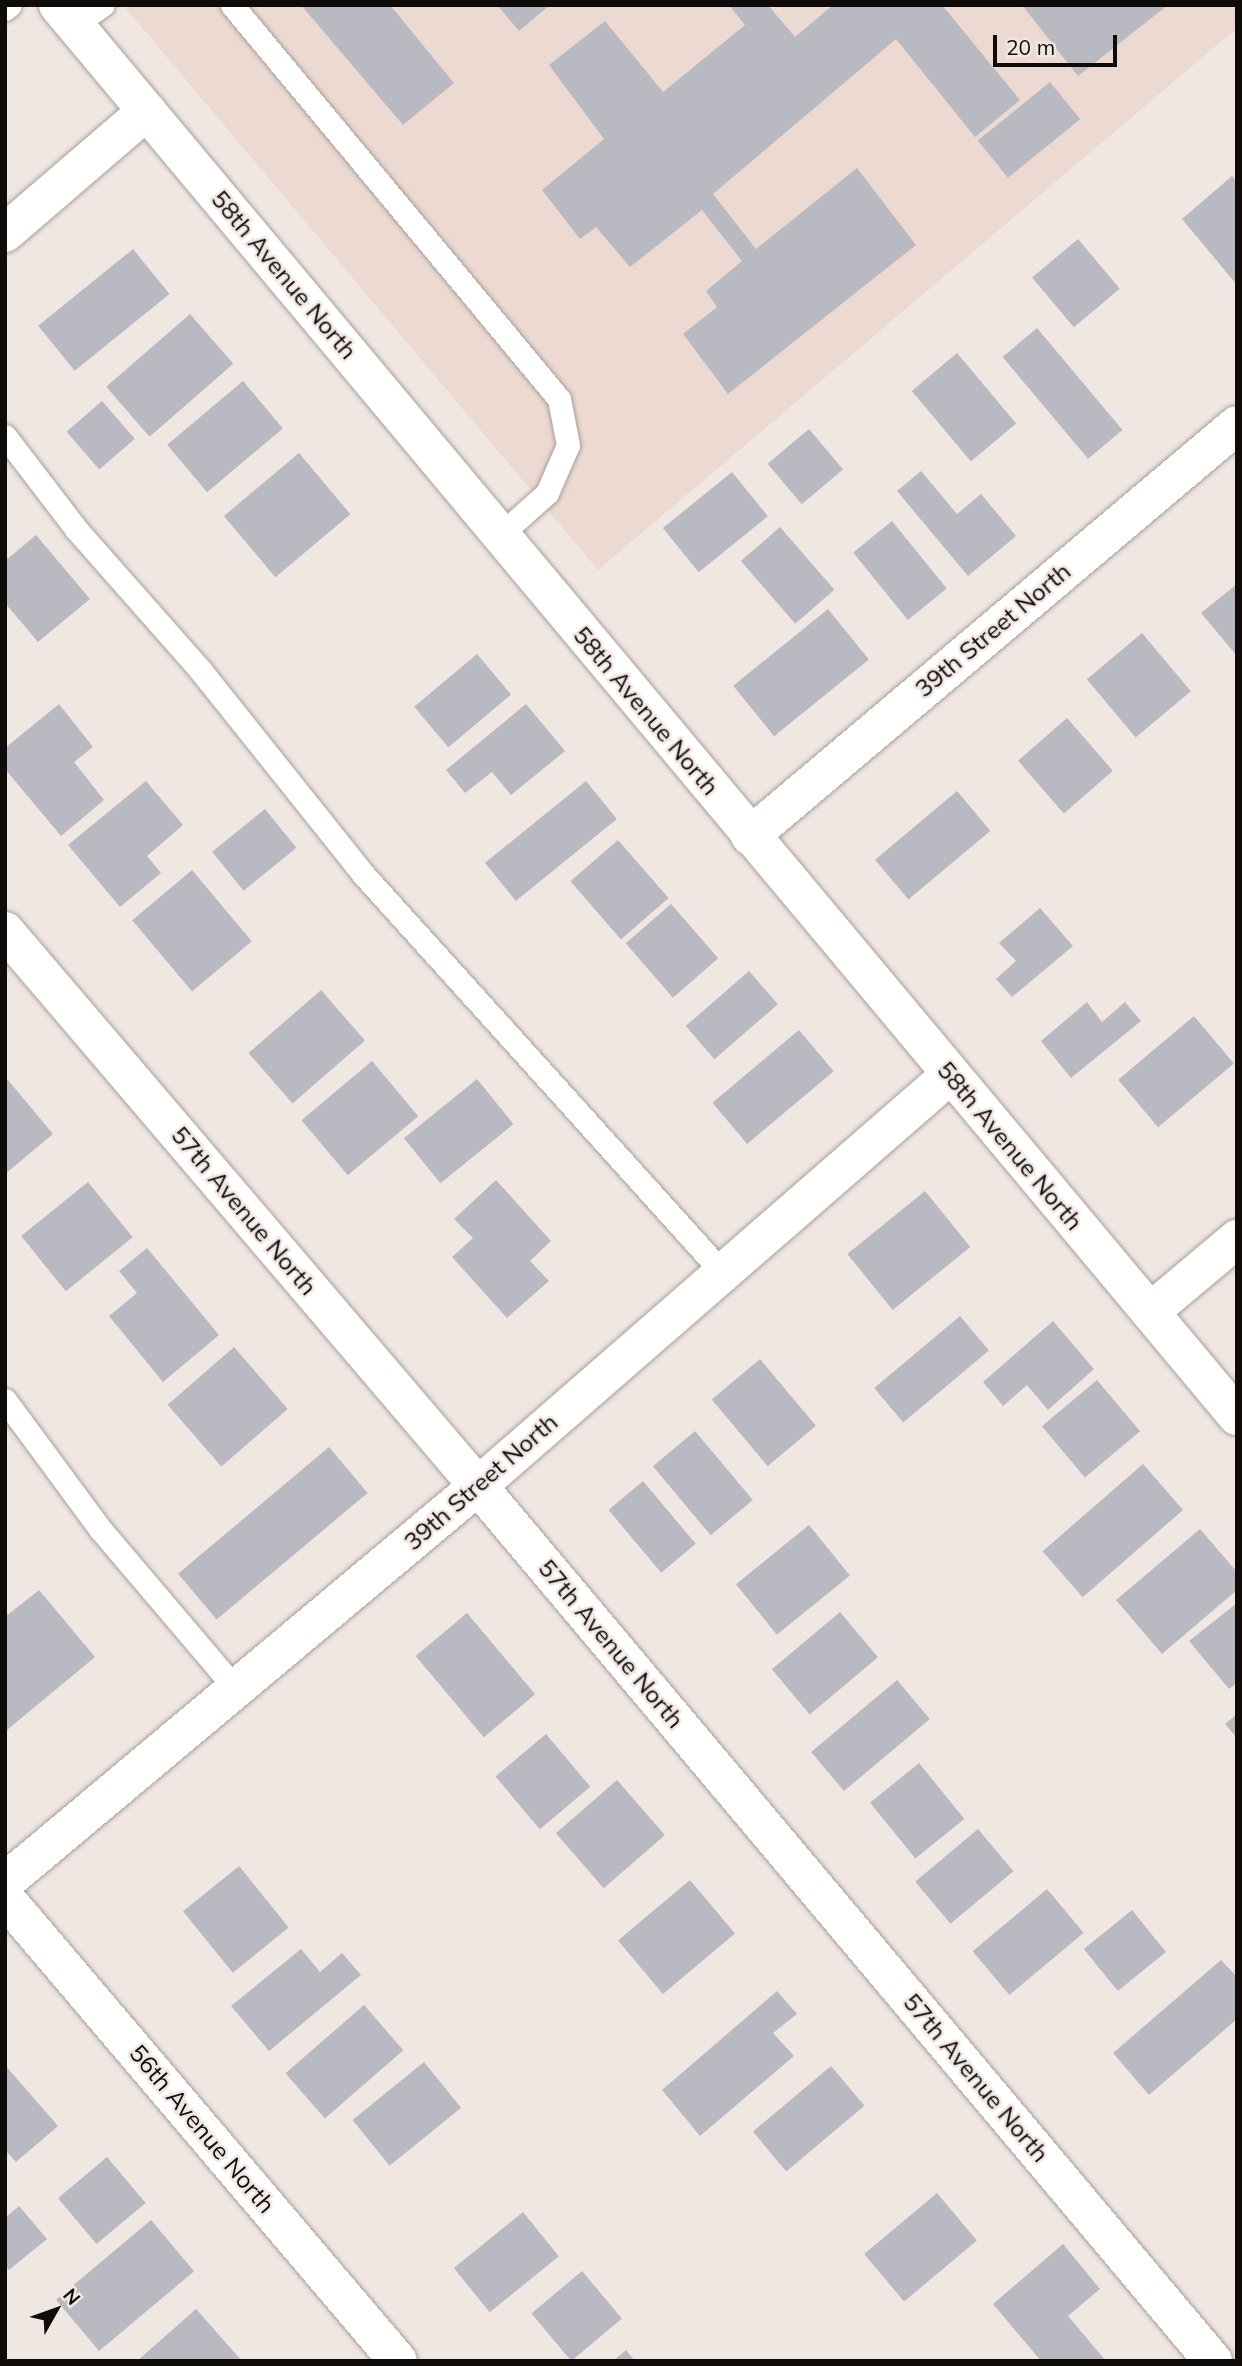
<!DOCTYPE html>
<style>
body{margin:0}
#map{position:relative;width:1242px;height:2366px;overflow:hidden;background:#f1e7e2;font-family:Mulish,sans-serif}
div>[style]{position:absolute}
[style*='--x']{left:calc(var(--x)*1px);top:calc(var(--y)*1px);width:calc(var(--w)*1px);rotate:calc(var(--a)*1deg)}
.built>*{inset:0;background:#ecdad2}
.building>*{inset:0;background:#b9b9c2;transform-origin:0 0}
.roads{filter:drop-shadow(0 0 2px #a89f9a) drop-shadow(0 0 2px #a89f9a)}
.lane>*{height:23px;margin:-11.5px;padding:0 11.5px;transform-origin:11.5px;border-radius:11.5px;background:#fff}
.street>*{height:38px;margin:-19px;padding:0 19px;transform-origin:19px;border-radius:19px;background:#fff}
.secondary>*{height:38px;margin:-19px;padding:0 19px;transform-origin:19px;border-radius:19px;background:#fff}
span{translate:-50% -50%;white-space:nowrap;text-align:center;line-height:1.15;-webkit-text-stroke:5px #f1e7e2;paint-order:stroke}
.street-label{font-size:24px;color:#0e0b09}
.frame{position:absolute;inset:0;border:7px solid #0e0b09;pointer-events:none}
.north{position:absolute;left:21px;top:2275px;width:70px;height:70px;-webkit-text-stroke:5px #f1e7e2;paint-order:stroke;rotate:50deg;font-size:19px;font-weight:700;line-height:28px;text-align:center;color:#0e0b09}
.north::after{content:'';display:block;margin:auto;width:24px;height:32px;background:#0e0b09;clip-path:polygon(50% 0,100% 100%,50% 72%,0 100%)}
.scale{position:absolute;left:993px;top:35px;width:124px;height:32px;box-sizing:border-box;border:4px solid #0e0b09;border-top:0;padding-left:9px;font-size:21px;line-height:24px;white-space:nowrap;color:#0e0b09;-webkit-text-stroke:5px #f1e7e2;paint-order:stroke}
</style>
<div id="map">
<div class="built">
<i style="clip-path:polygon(123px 5px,1237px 5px,1237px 28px,598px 570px)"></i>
</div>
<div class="building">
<i style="clip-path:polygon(301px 5px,390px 5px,454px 83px,403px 125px)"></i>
<i style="clip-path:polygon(497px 5px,550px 5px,519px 31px)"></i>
<i style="clip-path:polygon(729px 5px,768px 5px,795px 37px,833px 5px,942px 5px,1020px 100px,975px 137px,896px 39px,713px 194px,756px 249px,857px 168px,916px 245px,728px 394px,683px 334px,717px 307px,706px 291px,742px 261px,702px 210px,630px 267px,596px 227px,580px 239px,542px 190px,604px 139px,549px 65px,605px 21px,663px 92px,745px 25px)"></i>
<i style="clip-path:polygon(1022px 5px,1168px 5px,1078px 76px)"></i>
<i style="left:1050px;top:82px;width:48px;height:93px;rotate:51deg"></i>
<i style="clip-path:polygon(1232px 176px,1237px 182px,1237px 285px,1182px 219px)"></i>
<i style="left:1078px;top:239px;width:65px;height:60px;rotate:50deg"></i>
<i style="left:133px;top:249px;width:58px;height:122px;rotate:51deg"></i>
<i style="left:190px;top:314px;width:66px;height:111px;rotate:49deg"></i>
<i style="left:1037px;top:328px;width:133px;height:45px;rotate:50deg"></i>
<i style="left:957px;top:353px;width:92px;height:59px;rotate:50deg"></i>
<i style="left:243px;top:381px;width:62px;height:99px;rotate:50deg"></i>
<i style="left:102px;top:401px;width:50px;height:47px;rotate:49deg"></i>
<i style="left:809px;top:429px;width:53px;height:54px;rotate:50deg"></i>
<i style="left:299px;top:453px;width:80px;height:98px;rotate:50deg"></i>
<i style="clip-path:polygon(921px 471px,957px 514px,981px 494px,1016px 536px,968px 576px,897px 491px)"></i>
<i style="left:732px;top:472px;width:57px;height:89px;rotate:51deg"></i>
<i style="left:892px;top:521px;width:87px;height:50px;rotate:51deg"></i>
<i style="left:780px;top:527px;width:83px;height:52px;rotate:49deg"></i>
<i style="clip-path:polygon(36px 535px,90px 599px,38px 642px,5px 603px,5px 561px)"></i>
<i style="clip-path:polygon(1237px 584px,1237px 656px,1201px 613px)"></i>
<i style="left:828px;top:609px;width:65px;height:122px;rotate:51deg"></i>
<i style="left:1142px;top:633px;width:76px;height:72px;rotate:50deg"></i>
<i style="left:477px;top:654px;width:53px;height:82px;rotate:50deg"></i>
<i style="clip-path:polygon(59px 704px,93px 747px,74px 762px,104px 800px,61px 836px,5px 769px,5px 748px)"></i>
<i style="clip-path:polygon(526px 704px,565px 751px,511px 795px,492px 772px,465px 793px,446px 770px)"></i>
<i style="left:1067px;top:718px;width:70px;height:65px;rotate:49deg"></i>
<i style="clip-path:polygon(146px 781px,183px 825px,147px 856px,161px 873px,120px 907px,68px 845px)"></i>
<i style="left:586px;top:781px;width:49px;height:130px;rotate:51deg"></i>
<i style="left:957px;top:791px;width:52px;height:107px;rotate:50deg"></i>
<i style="left:265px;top:809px;width:50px;height:68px;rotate:51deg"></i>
<i style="left:618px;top:840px;width:77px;height:63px;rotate:49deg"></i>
<i style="left:192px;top:870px;width:93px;height:78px;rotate:50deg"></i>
<i style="left:671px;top:904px;width:72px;height:60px;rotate:49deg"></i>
<i style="clip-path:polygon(1040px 908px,1073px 946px,1012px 997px,996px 979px,1016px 961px,999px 943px)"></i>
<i style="left:749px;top:971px;width:44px;height:84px;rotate:49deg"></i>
<i style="left:321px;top:990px;width:67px;height:96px;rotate:49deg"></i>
<i style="clip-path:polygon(1087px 1002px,1102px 1022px,1125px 1002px,1141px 1021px,1071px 1078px,1041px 1041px)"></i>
<i style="left:1194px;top:1016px;width:62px;height:99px;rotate:50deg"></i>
<i style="left:799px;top:1030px;width:54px;height:113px;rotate:50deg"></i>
<i style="left:372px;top:1061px;width:72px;height:92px;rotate:50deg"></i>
<i style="left:477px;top:1079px;width:58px;height:94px;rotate:51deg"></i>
<i style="clip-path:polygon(8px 1080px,53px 1134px,5px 1174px,5px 1082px)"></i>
<i style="clip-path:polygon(496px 1180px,551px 1241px,530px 1261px,549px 1281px,507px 1318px,452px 1257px,473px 1238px,454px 1219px)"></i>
<i style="left:88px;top:1182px;width:71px;height:86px;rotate:51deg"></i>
<i style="left:925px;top:1191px;width:72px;height:100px;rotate:51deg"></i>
<i style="clip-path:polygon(147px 1248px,219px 1335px,163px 1382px,109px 1316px,137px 1293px,119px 1271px)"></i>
<i style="left:960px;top:1316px;width:45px;height:112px;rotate:50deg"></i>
<i style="clip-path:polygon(1053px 1321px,1094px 1369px,1048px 1410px,1027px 1385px,1003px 1406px,983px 1382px)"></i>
<i style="left:234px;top:1347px;width:82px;height:88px;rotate:49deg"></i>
<i style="left:760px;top:1359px;width:87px;height:63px;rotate:50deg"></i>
<i style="left:1097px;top:1380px;width:67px;height:72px;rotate:50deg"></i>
<i style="left:695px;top:1431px;width:90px;height:55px;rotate:50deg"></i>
<i style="left:329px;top:1447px;width:60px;height:197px;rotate:50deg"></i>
<i style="left:1143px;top:1464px;width:61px;height:133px;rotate:49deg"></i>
<i style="left:643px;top:1481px;width:82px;height:45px;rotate:50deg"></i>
<i style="left:809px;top:1525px;width:65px;height:94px;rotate:51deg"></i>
<i style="clip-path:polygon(1200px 1529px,1237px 1572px,1237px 1590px,1162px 1654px,1116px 1600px)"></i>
<i style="clip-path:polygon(39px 1590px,95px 1657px,7px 1730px,5px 1617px)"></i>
<i style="clip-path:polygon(1237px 1603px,1237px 1683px,1229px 1689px,1189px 1641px)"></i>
<i style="left:840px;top:1612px;width:59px;height:89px;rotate:50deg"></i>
<i style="left:467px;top:1613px;width:106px;height:67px;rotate:50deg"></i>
<i style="left:897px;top:1680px;width:51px;height:112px;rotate:50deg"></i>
<i style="clip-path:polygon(1237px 1714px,1237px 1738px,1225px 1724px)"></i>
<i style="left:546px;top:1734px;width:69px;height:66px;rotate:50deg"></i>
<i style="left:919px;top:1763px;width:72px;height:63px;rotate:51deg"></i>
<i style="left:617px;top:1780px;width:73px;height:81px;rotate:49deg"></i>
<i style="left:978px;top:1829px;width:55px;height:82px;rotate:50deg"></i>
<i style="left:239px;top:1866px;width:79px;height:72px;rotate:51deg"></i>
<i style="left:690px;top:1880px;width:70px;height:94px;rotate:50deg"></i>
<i style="left:1047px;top:1889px;width:57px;height:97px;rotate:50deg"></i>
<i style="left:1132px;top:1910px;width:54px;height:62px;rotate:51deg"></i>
<i style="clip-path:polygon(301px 1949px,320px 1972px,342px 1953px,361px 1975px,269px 2051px,231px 2006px)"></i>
<i style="clip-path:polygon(1221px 1960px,1237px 1977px,1237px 2019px,1149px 2095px,1113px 2053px)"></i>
<i style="clip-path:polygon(777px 1991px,797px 2014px,773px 2033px,794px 2056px,700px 2136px,662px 2090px)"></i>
<i style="left:364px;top:2005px;width:60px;height:104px;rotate:49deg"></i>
<i style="left:424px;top:2062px;width:59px;height:92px;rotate:51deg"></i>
<i style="clip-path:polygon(5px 2065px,58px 2126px,16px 2162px,5px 2150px)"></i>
<i style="left:831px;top:2066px;width:52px;height:102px;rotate:50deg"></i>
<i style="left:107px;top:2157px;width:60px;height:64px;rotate:50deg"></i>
<i style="left:937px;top:2193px;width:62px;height:95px;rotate:50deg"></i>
<i style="clip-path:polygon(19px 2206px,47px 2239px,9px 2270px,5px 2266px,5px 2218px)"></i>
<i style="left:523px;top:2212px;width:57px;height:89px;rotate:51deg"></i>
<i style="left:151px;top:2220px;width:67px;height:124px;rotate:50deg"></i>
<i style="clip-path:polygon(1063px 2244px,1100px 2289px,1068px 2316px,1106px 2361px,1041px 2361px,993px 2304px)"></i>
<i style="left:582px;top:2271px;width:62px;height:66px;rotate:50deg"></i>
<i style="clip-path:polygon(196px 2309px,242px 2361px,137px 2361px)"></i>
<i style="clip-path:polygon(626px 2350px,635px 2361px,613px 2361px)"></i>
</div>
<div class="roads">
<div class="lane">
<i style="--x:232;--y:5;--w:512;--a:50.31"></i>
<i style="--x:559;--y:399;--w:47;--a:78.9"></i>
<i style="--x:568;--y:445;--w:52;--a:113.6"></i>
<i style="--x:547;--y:493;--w:63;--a:138.2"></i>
<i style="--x:5;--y:9;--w:6;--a:-39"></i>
<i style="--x:74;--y:25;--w:35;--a:-35"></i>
<i style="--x:5;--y:436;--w:117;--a:52.6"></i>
<i style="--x:76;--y:529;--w:189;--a:48.6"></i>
<i style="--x:201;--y:671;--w:260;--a:51.4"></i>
<i style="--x:363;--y:874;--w:537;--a:47.94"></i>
<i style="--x:5;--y:1400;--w:162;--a:53.6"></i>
<i style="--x:101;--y:1530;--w:209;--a:49.7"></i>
</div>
<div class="street">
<i style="--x:5;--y:233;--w:187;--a:-40.7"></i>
<i style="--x:750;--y:836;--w:637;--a:-40.16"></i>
<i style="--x:5;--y:931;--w:729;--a:49.56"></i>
<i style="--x:478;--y:1486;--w:1143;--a:49.97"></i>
<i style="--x:1150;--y:1312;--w:114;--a:-40"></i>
<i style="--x:5;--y:1882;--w:617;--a:-39.94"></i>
<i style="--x:478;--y:1486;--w:626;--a:-41.05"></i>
<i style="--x:5;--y:1898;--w:607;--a:49.68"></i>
</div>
<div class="secondary">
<i style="--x:58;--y:5;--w:1839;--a:50.12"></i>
</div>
</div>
<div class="street-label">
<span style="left:284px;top:275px;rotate:50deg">58th Avenue North</span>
<span style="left:993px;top:630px;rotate:-40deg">39th Street North</span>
<span style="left:646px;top:711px;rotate:50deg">58th Avenue North</span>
<span style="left:1010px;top:1146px;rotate:50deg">58th Avenue North</span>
<span style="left:244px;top:1211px;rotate:50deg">57th Avenue North</span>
<span style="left:481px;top:1482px;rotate:-41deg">39th Street North</span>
<span style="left:611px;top:1644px;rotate:50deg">57th Avenue North</span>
<span style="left:976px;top:2078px;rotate:50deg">57th Avenue North</span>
<span style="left:202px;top:2129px;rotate:50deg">56th Avenue North</span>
</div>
<div class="frame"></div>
<div class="north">N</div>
<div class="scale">20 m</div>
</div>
